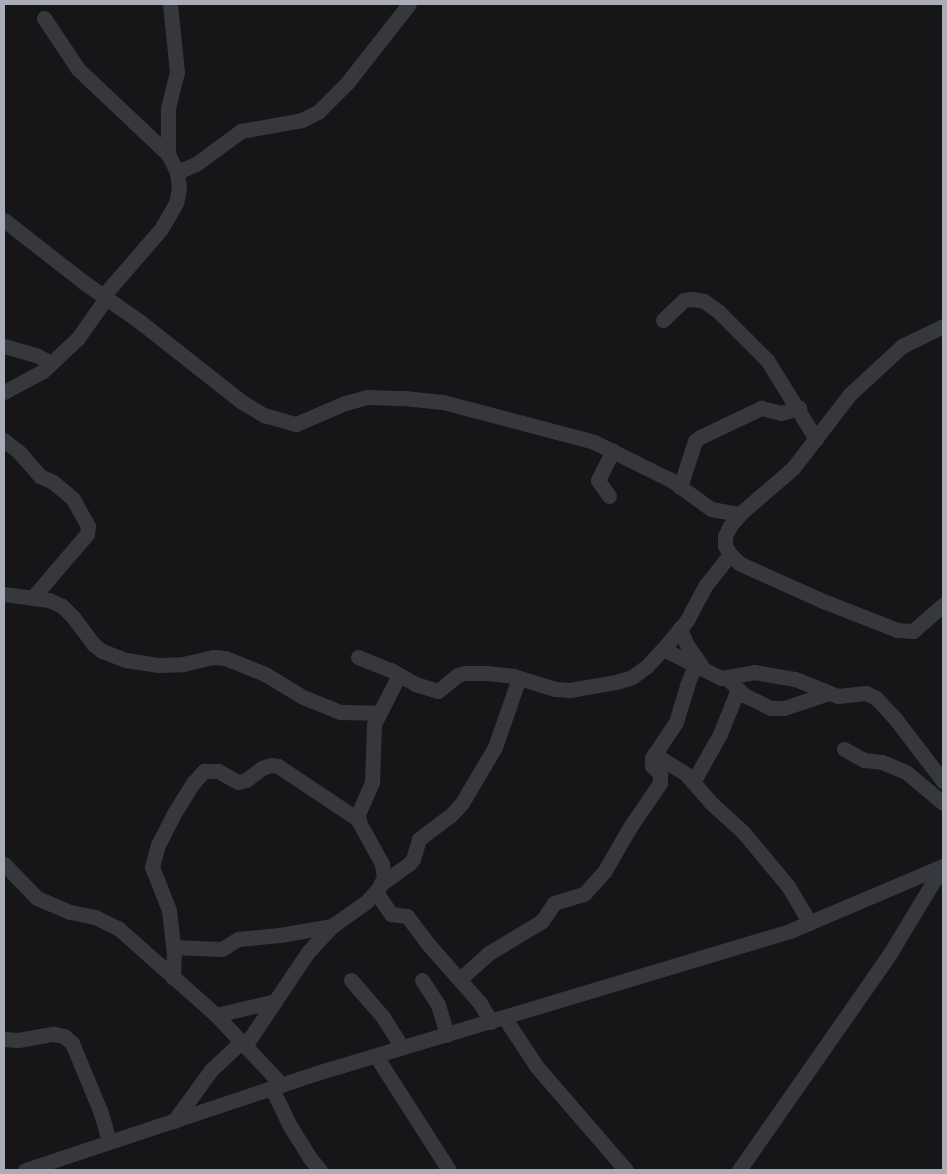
<!DOCTYPE html>
<style>
body{margin:0}
#map{position:relative;width:947px;height:1174px;overflow:hidden;background:#161618;font-family:Overpass,sans-serif}
div>[style]{position:absolute}
[style*='--x']{left:calc(var(--x)*1px);top:calc(var(--y)*1px);width:calc(var(--w)*1px);rotate:calc(var(--a)*1deg)}
.minor>*{height:15px;margin:-7.5px;padding:0 7.5px;transform-origin:7.5px;border-radius:7.5px;background:#37383d}
span{translate:-50% -50%;white-space:nowrap;text-align:center;line-height:1.15;-webkit-text-stroke:4px #111113;paint-order:stroke}
.frame{position:absolute;inset:0;border:5px solid #a8adb8;pointer-events:none}
</style>
<div id="map">
<div class="minor">
<i style="--x:44;--y:18;--w:61;--a:56.3"></i>
<i style="--x:78;--y:69;--w:124;--a:43.4"></i>
<i style="--x:168;--y:154;--w:20;--a:63"></i>
<i style="--x:177;--y:172;--w:16;--a:83"></i>
<i style="--x:179;--y:188;--w:15;--a:101"></i>
<i style="--x:176;--y:203;--w:30;--a:120"></i>
<i style="--x:161;--y:229;--w:89;--a:130.9"></i>
<i style="--x:168;--y:154;--w:46;--a:-90"></i>
<i style="--x:168;--y:108;--w:37;--a:-76"></i>
<i style="--x:177;--y:72;--w:68;--a:-95.9"></i>
<i style="--x:177;--y:172;--w:21;--a:-23"></i>
<i style="--x:196;--y:164;--w:56;--a:-36.3"></i>
<i style="--x:241;--y:131;--w:62;--a:-10.2"></i>
<i style="--x:302;--y:120;--w:18;--a:-27"></i>
<i style="--x:318;--y:112;--w:41;--a:-45"></i>
<i style="--x:347;--y:83;--w:100;--a:-51.9"></i>
<i style="--x:4;--y:220;--w:99;--a:38"></i>
<i style="--x:82;--y:281;--w:70;--a:35.1"></i>
<i style="--x:139;--y:321;--w:131;--a:38.2"></i>
<i style="--x:242;--y:402;--w:26;--a:31"></i>
<i style="--x:264;--y:415;--w:33;--a:16"></i>
<i style="--x:296;--y:424;--w:53;--a:-23.2"></i>
<i style="--x:345;--y:403;--w:24;--a:-15"></i>
<i style="--x:368;--y:397;--w:36;--a:2"></i>
<i style="--x:404;--y:398;--w:39;--a:6"></i>
<i style="--x:443;--y:402;--w:156;--a:14.8"></i>
<i style="--x:594;--y:442;--w:86;--a:26.3"></i>
<i style="--x:671;--y:480;--w:49;--a:35.9"></i>
<i style="--x:711;--y:509;--w:29;--a:10"></i>
<i style="--x:663;--y:320;--w:29;--a:-44"></i>
<i style="--x:684;--y:300;--w:8;--a:-7"></i>
<i style="--x:692;--y:299;--w:12;--a:9"></i>
<i style="--x:704;--y:301;--w:19;--a:36"></i>
<i style="--x:719;--y:312;--w:68;--a:45"></i>
<i style="--x:767;--y:360;--w:93;--a:58.2"></i>
<i style="--x:943;--y:326;--w:46;--a:154"></i>
<i style="--x:902;--y:346;--w:71;--a:137.3"></i>
<i style="--x:850;--y:394;--w:93;--a:127.6"></i>
<i style="--x:793;--y:468;--w:67;--a:139.2"></i>
<i style="--x:742;--y:512;--w:18;--a:131"></i>
<i style="--x:730;--y:526;--w:11;--a:117"></i>
<i style="--x:725;--y:536;--w:10;--a:90"></i>
<i style="--x:725;--y:546;--w:9;--a:58"></i>
<i style="--x:730;--y:554;--w:13;--a:45"></i>
<i style="--x:739;--y:563;--w:17;--a:25"></i>
<i style="--x:754;--y:570;--w:76;--a:24.2"></i>
<i style="--x:823;--y:601;--w:79;--a:21.4"></i>
<i style="--x:897;--y:630;--w:16;--a:4"></i>
<i style="--x:913;--y:631;--w:40;--a:-41"></i>
<i style="--x:4;--y:346;--w:35;--a:16"></i>
<i style="--x:38;--y:356;--w:15;--a:28"></i>
<i style="--x:4;--y:392;--w:44;--a:-28.3"></i>
<i style="--x:43;--y:371;--w:48;--a:-43.3"></i>
<i style="--x:78;--y:338;--w:49;--a:-55"></i>
<i style="--x:4;--y:440;--w:19;--a:39"></i>
<i style="--x:19;--y:452;--w:32;--a:49"></i>
<i style="--x:40;--y:476;--w:14;--a:25"></i>
<i style="--x:53;--y:482;--w:26;--a:40"></i>
<i style="--x:73;--y:499;--w:31;--a:61"></i>
<i style="--x:88;--y:526;--w:8;--a:97"></i>
<i style="--x:87;--y:534;--w:83;--a:130.6"></i>
<i style="--x:680;--y:487;--w:48;--a:-71.9"></i>
<i style="--x:695;--y:441;--w:6;--a:-39"></i>
<i style="--x:700;--y:437;--w:68;--a:-25.4"></i>
<i style="--x:761;--y:408;--w:21;--a:14"></i>
<i style="--x:781;--y:413;--w:19;--a:-16"></i>
<i style="--x:609;--y:496;--w:19;--a:-125"></i>
<i style="--x:598;--y:480;--w:33;--a:-63"></i>
<i style="--x:4;--y:594;--w:45;--a:7.6"></i>
<i style="--x:49;--y:600;--w:14;--a:25"></i>
<i style="--x:62;--y:606;--w:16;--a:45"></i>
<i style="--x:73;--y:617;--w:34;--a:53"></i>
<i style="--x:93;--y:644;--w:11;--a:38"></i>
<i style="--x:102;--y:651;--w:26;--a:21"></i>
<i style="--x:126;--y:660;--w:33;--a:9"></i>
<i style="--x:159;--y:665;--w:24;--a:-2"></i>
<i style="--x:183;--y:664;--w:31;--a:-13"></i>
<i style="--x:213;--y:657;--w:12;--a:5"></i>
<i style="--x:225;--y:658;--w:43;--a:21.8"></i>
<i style="--x:265;--y:674;--w:44;--a:31.2"></i>
<i style="--x:303;--y:697;--w:40;--a:22"></i>
<i style="--x:340;--y:712;--w:39;--a:1"></i>
<i style="--x:680;--y:628;--w:18;--a:68"></i>
<i style="--x:687;--y:645;--w:24;--a:55"></i>
<i style="--x:663;--y:649;--w:65;--a:26.6"></i>
<i style="--x:721;--y:678;--w:34;--a:-10"></i>
<i style="--x:754;--y:672;--w:42;--a:9.7"></i>
<i style="--x:795;--y:679;--w:46;--a:21.6"></i>
<i style="--x:838;--y:696;--w:28;--a:-6"></i>
<i style="--x:866;--y:693;--w:11;--a:27"></i>
<i style="--x:876;--y:698;--w:26;--a:47"></i>
<i style="--x:894;--y:717;--w:81;--a:52.6"></i>
<i style="--x:358;--y:657;--w:35;--a:22"></i>
<i style="--x:391;--y:670;--w:28;--a:30"></i>
<i style="--x:415;--y:684;--w:24;--a:17"></i>
<i style="--x:438;--y:691;--w:26;--a:-39"></i>
<i style="--x:458;--y:675;--w:7;--a:-16"></i>
<i style="--x:465;--y:673;--w:21;--a:0"></i>
<i style="--x:486;--y:673;--w:27;--a:6"></i>
<i style="--x:513;--y:676;--w:44;--a:17.2"></i>
<i style="--x:555;--y:689;--w:15;--a:4"></i>
<i style="--x:570;--y:690;--w:47;--a:-9.9"></i>
<i style="--x:616;--y:682;--w:17;--a:-17"></i>
<i style="--x:632;--y:677;--w:19;--a:-36"></i>
<i style="--x:647;--y:666;--w:23;--a:-47"></i>
<i style="--x:663;--y:649;--w:38;--a:-50"></i>
<i style="--x:687;--y:620;--w:40;--a:-62"></i>
<i style="--x:706;--y:585;--w:39;--a:-52"></i>
<i style="--x:727;--y:678;--w:24;--a:45"></i>
<i style="--x:744;--y:695;--w:30;--a:26"></i>
<i style="--x:771;--y:708;--w:13;--a:0"></i>
<i style="--x:784;--y:708;--w:47;--a:-18.4"></i>
<i style="--x:844;--y:749;--w:23;--a:29"></i>
<i style="--x:864;--y:760;--w:18;--a:6"></i>
<i style="--x:882;--y:762;--w:26;--a:23"></i>
<i style="--x:906;--y:772;--w:48;--a:40"></i>
<i style="--x:654;--y:754;--w:38;--a:32"></i>
<i style="--x:686;--y:774;--w:37;--a:49"></i>
<i style="--x:710;--y:802;--w:45;--a:42.3"></i>
<i style="--x:743;--y:832;--w:70;--a:50.2"></i>
<i style="--x:788;--y:886;--w:43;--a:59.3"></i>
<i style="--x:693;--y:782;--w:55;--a:-60.6"></i>
<i style="--x:720;--y:734;--w:48;--a:-68.2"></i>
<i style="--x:4;--y:864;--w:47;--a:45.9"></i>
<i style="--x:37;--y:898;--w:36;--a:23"></i>
<i style="--x:70;--y:912;--w:25;--a:11"></i>
<i style="--x:95;--y:917;--w:25;--a:26"></i>
<i style="--x:118;--y:928;--w:131;--a:41.6"></i>
<i style="--x:216;--y:1015;--w:96;--a:46.7"></i>
<i style="--x:381;--y:884;--w:34;--a:-36"></i>
<i style="--x:409;--y:864;--w:6;--a:-51"></i>
<i style="--x:413;--y:859;--w:21;--a:-73"></i>
<i style="--x:419;--y:839;--w:39;--a:-37"></i>
<i style="--x:450;--y:816;--w:18;--a:-47"></i>
<i style="--x:462;--y:803;--w:65;--a:-59.5"></i>
<i style="--x:495;--y:747;--w:73;--a:-70.8"></i>
<i style="--x:376;--y:892;--w:27;--a:56"></i>
<i style="--x:391;--y:914;--w:16;--a:7"></i>
<i style="--x:407;--y:916;--w:35;--a:53"></i>
<i style="--x:428;--y:944;--w:79;--a:48.6"></i>
<i style="--x:480;--y:1003;--w:22;--a:60"></i>
<i style="--x:173;--y:947;--w:49;--a:2.3"></i>
<i style="--x:222;--y:949;--w:19;--a:-32"></i>
<i style="--x:238;--y:939;--w:42;--a:-5.4"></i>
<i style="--x:280;--y:935;--w:53;--a:-9.8"></i>
<i style="--x:173;--y:978;--w:24;--a:-88"></i>
<i style="--x:174;--y:954;--w:44;--a:-96.5"></i>
<i style="--x:169;--y:910;--w:46;--a:-111.6"></i>
<i style="--x:152;--y:867;--w:23;--a:-75"></i>
<i style="--x:158;--y:845;--w:34;--a:-63"></i>
<i style="--x:173;--y:815;--w:39;--a:-58"></i>
<i style="--x:194;--y:782;--w:15;--a:-48"></i>
<i style="--x:204;--y:771;--w:14;--a:0"></i>
<i style="--x:218;--y:771;--w:23;--a:29"></i>
<i style="--x:238;--y:782;--w:8;--a:-14"></i>
<i style="--x:246;--y:780;--w:20;--a:-37"></i>
<i style="--x:262;--y:768;--w:9;--a:-18"></i>
<i style="--x:271;--y:765;--w:7;--a:8"></i>
<i style="--x:278;--y:766;--w:97;--a:33.7"></i>
<i style="--x:460;--y:979;--w:39;--a:-42"></i>
<i style="--x:489;--y:953;--w:62;--a:-31.1"></i>
<i style="--x:542;--y:921;--w:22;--a:-56"></i>
<i style="--x:554;--y:903;--w:31;--a:-17"></i>
<i style="--x:584;--y:894;--w:30;--a:-48"></i>
<i style="--x:604;--y:872;--w:52;--a:-60"></i>
<i style="--x:630;--y:827;--w:53;--a:-55.7"></i>
<i style="--x:660;--y:783;--w:9;--a:-90"></i>
<i style="--x:660;--y:774;--w:11;--a:-135"></i>
<i style="--x:652;--y:766;--w:8;--a:-90"></i>
<i style="--x:652;--y:758;--w:43;--a:-56.3"></i>
<i style="--x:676;--y:722;--w:39;--a:-73"></i>
<i style="--x:687;--y:685;--w:22;--a:-68"></i>
<i style="--x:351;--y:980;--w:49;--a:49.1"></i>
<i style="--x:383;--y:1017;--w:36;--a:58"></i>
<i style="--x:422;--y:980;--w:30;--a:57"></i>
<i style="--x:438;--y:1005;--w:31;--a:73"></i>
<i style="--x:216;--y:1015;--w:61;--a:-13.3"></i>
<i style="--x:504;--y:1017;--w:60;--a:56.6"></i>
<i style="--x:537;--y:1067;--w:136;--a:49.2"></i>
<i style="--x:4;--y:1039;--w:14;--a:4"></i>
<i style="--x:18;--y:1040;--w:36;--a:-10"></i>
<i style="--x:53;--y:1034;--w:11;--a:10"></i>
<i style="--x:64;--y:1036;--w:11;--a:41"></i>
<i style="--x:72;--y:1043;--w:76;--a:67.5"></i>
<i style="--x:101;--y:1113;--w:29;--a:74"></i>
<i style="--x:245;--y:1046;--w:113;--a:-56.2"></i>
<i style="--x:308;--y:952;--w:35;--a:-47"></i>
<i style="--x:332;--y:926;--w:42;--a:-35.2"></i>
<i style="--x:366;--y:902;--w:19;--a:-47"></i>
<i style="--x:379;--y:888;--w:12;--a:-66"></i>
<i style="--x:384;--y:877;--w:13;--a:-99"></i>
<i style="--x:382;--y:864;--w:48;--a:-118.7"></i>
<i style="--x:359;--y:822;--w:8;--a:-97"></i>
<i style="--x:358;--y:814;--w:35;--a:-66"></i>
<i style="--x:372;--y:782;--w:58;--a:-88"></i>
<i style="--x:374;--y:724;--w:55;--a:-63"></i>
<i style="--x:376;--y:1056;--w:135;--a:57.4"></i>
<i style="--x:272;--y:1089;--w:41;--a:64.1"></i>
<i style="--x:290;--y:1126;--w:36;--a:58"></i>
<i style="--x:309;--y:1157;--w:17;--a:50"></i>
<i style="--x:174;--y:1121;--w:63;--a:-54"></i>
<i style="--x:211;--y:1070;--w:41;--a:-43"></i>
<i style="--x:25;--y:1170;--w:311;--a:-18.4"></i>
<i style="--x:320;--y:1072;--w:493;--a:-16.7"></i>
<i style="--x:792;--y:930;--w:164;--a:-23"></i>
<i style="--x:739;--y:1170;--w:262;--a:-55.1"></i>
<i style="--x:889;--y:955;--w:103;--a:-58.9"></i>
</div>
<div class="frame"></div>
</div>
